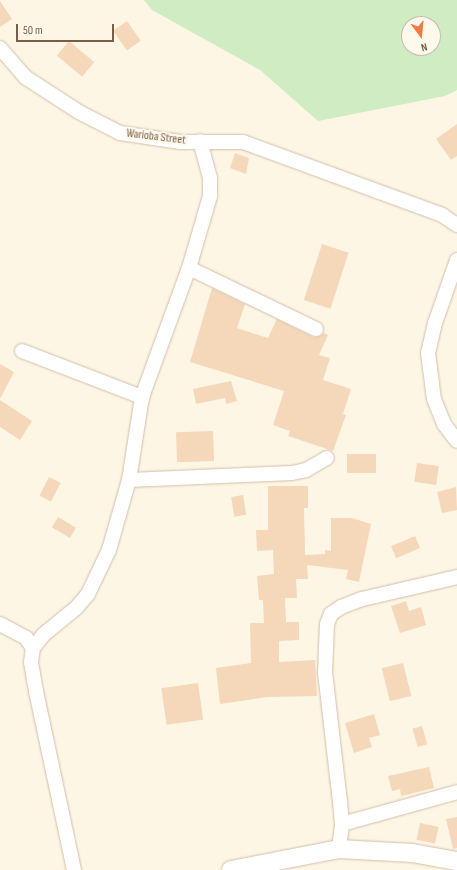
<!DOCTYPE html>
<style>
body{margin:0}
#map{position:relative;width:457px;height:870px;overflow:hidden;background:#fef6e4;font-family:"Sofia Sans Condensed",sans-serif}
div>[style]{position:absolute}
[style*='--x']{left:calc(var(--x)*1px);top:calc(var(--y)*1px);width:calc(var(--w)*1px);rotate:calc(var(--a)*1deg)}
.green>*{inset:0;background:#cfecc2}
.building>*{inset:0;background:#f5d7ba;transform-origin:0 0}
.roads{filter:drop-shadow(0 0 1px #d0bfaa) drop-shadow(0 0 1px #d0bfaa)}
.minor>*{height:14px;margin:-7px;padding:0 7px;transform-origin:7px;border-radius:7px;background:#fff}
.tertiary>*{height:18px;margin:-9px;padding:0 9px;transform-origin:9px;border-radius:9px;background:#fff}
span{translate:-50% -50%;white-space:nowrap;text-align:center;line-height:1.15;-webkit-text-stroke:4px #fff9ec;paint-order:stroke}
.street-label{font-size:12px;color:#785e48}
.north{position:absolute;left:401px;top:16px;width:40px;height:40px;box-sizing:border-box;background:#fff9ec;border:1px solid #c9bbaa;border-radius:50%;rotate:164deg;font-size:11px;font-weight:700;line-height:16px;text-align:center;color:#785e48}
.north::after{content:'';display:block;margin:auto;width:14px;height:18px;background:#ef7a42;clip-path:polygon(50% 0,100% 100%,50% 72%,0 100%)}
.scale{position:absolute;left:16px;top:24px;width:98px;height:18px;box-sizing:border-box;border:2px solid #785e48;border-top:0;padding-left:5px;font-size:12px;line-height:14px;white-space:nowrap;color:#785e48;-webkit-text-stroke:3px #fff9ec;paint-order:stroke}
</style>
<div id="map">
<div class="green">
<i style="clip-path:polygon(evenodd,144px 0,457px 0,457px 90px,445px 96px,318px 121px,260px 70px,152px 10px,144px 0,409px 24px,433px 24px,433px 48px,409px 48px,409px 24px)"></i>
</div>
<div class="building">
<i style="clip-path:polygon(0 1px,12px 19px,0 27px)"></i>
<i style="left:127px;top:21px;width:24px;height:17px;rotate:55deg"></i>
<i style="left:69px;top:41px;width:33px;height:19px;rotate:40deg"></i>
<i style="clip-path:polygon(457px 124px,457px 156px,451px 160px,436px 139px)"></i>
<i style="clip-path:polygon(235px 153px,249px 158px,246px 174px,230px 168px)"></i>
<i style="left:322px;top:244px;width:28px;height:59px;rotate:18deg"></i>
<i style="clip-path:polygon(212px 288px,245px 304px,237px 328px,268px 338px,277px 319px,313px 337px,320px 336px,324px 333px,328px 335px,319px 355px,330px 358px,323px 380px,351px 389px,343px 414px,346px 415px,333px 451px,288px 436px,290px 431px,273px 425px,284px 391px,190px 362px)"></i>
<i style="clip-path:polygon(0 364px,14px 372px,0 399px)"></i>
<i style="clip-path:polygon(231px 381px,237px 401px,226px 404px,225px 398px,196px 404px,193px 389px)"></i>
<i style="clip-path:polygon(0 400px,32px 421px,20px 440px,0 427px)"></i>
<i style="left:213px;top:431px;width:30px;height:37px;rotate:88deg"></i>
<i style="left:347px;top:454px;width:29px;height:19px"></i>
<i style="left:417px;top:463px;width:22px;height:19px;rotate:8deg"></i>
<i style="left:49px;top:477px;width:13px;height:21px;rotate:27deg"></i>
<i style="clip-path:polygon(268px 486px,308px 486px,308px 508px,304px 508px,305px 555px,325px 554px,325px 550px,331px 551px,331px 518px,352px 518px,371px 524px,359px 582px,346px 579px,348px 570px,307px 565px,308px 579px,296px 579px,297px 598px,285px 598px,286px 622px,299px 622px,299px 640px,279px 641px,279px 662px,315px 660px,317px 696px,267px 697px,220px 704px,216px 668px,251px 663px,250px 623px,264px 623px,263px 600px,259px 600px,257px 576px,274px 574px,273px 550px,257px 551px,256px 530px,268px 530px)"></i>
<i style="clip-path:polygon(456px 487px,457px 510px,442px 513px,437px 492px)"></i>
<i style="left:243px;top:495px;width:20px;height:12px;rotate:81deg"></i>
<i style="left:58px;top:517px;width:21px;height:12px;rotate:31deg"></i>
<i style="left:415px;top:536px;width:13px;height:26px;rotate:67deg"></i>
<i style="clip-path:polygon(406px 601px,409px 611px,421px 607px,426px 625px,400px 633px,391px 606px)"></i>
<i style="left:403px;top:663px;width:34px;height:22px;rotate:76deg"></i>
<i style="left:198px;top:683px;width:37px;height:37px;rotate:82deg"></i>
<i style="clip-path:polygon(374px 714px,380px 735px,369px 738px,372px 747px,354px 753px,345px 723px)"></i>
<i style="left:422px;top:726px;width:19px;height:10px;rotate:74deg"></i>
<i style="clip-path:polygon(429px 767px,434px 788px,401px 796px,400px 789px,392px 791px,388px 776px)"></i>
<i style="clip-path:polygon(457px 817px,457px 848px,453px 849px,446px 819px)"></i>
<i style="left:420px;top:823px;width:19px;height:17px;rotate:12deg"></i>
</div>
<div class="roads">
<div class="minor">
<i style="--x:0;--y:48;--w:38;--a:49"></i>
<i style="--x:25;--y:77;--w:64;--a:32.9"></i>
<i style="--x:79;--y:112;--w:46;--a:27.1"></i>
<i style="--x:120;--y:133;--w:61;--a:8.5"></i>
<i style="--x:180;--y:142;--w:63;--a:0"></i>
<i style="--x:243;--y:142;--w:212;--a:20.1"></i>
<i style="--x:442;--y:215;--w:18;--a:34"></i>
<i style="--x:457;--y:260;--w:67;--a:109.2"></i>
<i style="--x:435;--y:323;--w:31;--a:103"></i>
<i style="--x:428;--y:353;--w:46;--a:82.6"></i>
<i style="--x:434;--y:399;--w:27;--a:68"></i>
<i style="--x:444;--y:424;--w:21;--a:53"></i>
<i style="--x:189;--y:268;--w:141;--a:25.7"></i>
<i style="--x:22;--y:351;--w:129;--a:21"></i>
<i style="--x:129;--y:480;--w:163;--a:-2.5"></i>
<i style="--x:292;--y:473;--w:14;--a:-12"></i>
<i style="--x:306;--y:470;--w:24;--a:-30"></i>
<i style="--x:0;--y:624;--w:30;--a:28"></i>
<i style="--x:26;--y:638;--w:12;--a:55"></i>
<i style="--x:342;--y:824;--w:119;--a:-15.5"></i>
<i style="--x:339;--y:849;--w:25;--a:-83"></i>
<i style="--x:342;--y:824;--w:22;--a:-95"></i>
<i style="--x:340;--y:802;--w:130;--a:-96.6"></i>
<i style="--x:325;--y:673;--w:49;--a:-87.7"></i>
<i style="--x:327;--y:624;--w:11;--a:-68"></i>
<i style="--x:331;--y:614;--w:12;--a:-35"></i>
<i style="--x:341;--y:607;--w:22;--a:-21"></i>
<i style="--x:362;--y:599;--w:98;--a:-13"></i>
<i style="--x:74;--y:870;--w:183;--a:-102"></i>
<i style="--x:36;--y:691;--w:29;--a:-100"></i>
<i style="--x:31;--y:662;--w:14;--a:-82"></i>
<i style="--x:33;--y:648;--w:16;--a:-52"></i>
<i style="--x:43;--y:635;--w:43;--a:-39.3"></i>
<i style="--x:76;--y:608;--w:18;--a:-49"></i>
<i style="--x:88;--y:594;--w:49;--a:-64.5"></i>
<i style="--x:109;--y:550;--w:73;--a:-74.1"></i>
<i style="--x:129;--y:480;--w:84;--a:-81.1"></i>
<i style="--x:142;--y:397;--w:137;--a:-70"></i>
<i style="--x:189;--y:268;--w:75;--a:-73.7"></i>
<i style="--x:210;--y:196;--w:18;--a:-90"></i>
<i style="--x:210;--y:178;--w:38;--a:-105"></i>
</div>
<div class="tertiary">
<i style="--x:231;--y:870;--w:110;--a:-11"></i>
<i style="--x:339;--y:849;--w:73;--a:3.1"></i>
<i style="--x:412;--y:853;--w:46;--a:10.1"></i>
</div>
</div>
<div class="street-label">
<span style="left:156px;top:137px;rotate:7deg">Warioba Street</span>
</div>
<div class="north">N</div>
<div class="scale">50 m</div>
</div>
